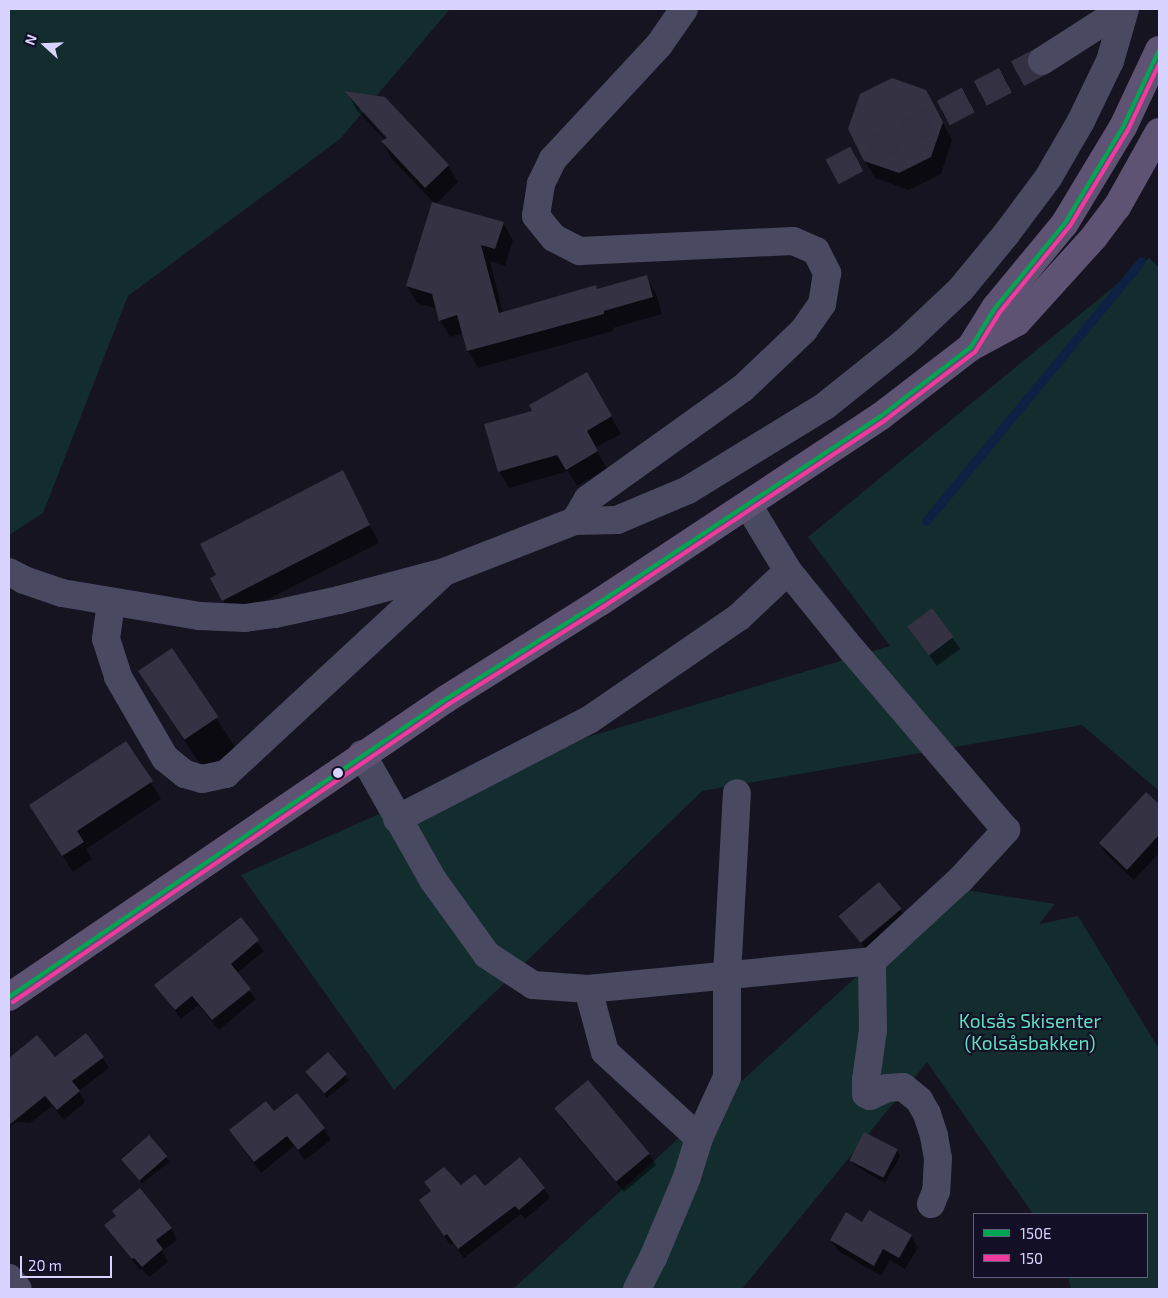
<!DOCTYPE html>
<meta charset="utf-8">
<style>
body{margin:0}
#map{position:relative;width:1168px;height:1298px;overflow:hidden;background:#161421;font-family:"Exo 2",sans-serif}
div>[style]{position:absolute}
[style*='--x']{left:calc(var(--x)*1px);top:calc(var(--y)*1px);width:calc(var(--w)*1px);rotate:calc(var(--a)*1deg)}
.green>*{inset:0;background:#132c2d}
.shadow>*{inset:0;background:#0007;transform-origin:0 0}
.stream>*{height:9px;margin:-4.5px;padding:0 4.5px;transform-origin:4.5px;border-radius:4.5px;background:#0d2144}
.building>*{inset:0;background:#343243;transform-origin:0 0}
.minor-tunnel>*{height:28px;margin-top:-14px;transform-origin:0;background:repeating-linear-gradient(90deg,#333142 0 28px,transparent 0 42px)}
.minor>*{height:28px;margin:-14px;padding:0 14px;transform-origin:14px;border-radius:14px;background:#4a4962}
.major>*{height:28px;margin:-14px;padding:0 14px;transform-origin:14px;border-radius:14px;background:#5e5373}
.bus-1>*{height:4px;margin:-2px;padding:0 2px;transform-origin:2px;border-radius:2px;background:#00a651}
.bus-2>*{height:4px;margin:-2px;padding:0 2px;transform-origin:2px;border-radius:2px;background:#f13a9d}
.dots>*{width:14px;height:14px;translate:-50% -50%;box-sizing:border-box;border:2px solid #130f26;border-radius:50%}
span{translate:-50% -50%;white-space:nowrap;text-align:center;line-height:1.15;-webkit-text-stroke:4px #130f26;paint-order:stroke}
.park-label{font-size:19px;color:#5fe0c0}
.frame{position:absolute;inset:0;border:10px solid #d9d4ff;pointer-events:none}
.legend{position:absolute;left:973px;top:1213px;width:175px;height:65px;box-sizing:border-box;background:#130f26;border:1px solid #625e7d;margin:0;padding:6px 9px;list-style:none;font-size:15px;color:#d9d4ff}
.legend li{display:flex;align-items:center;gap:10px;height:25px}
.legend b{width:25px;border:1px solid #625e7d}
.north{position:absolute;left:20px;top:20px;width:50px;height:50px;-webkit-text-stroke:4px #130f26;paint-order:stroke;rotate:290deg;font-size:14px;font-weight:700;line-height:20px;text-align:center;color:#d9d4ff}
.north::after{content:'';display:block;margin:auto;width:18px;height:22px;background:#d9d4ff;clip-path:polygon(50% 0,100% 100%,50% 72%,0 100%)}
.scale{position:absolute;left:20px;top:1256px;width:92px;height:22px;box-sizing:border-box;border:2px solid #d9d4ff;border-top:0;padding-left:6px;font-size:15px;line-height:18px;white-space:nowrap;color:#d9d4ff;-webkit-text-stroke:4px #130f26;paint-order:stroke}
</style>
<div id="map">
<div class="green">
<i style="clip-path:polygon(9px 9px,450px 9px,340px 139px,128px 296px,43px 513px,9px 535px)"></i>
<i style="clip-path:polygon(1149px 258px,1159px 267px,1159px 791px,1082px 725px,702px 791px,394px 1090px,241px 875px,481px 769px,890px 646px,808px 537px)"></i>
<i style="clip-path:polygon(954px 888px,1055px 904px,1039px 924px,1078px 916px,1159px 1049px,1159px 1289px,1071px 1289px,1068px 1277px,1147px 1277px,1147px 1214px,1033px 1214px,927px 1062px,742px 1289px,513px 1289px)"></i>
</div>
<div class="shadow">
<i style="clip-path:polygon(926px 91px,952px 140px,941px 174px,909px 190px,875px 178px,865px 161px)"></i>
<i style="clip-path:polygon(evenodd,347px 93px,448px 165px,458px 182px,436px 204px,503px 223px,513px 240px,505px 266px,490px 261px,503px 313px,646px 277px,656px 294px,662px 314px,613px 328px,613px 331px,478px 368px,468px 351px,463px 333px,450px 337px,440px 320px,437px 309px,417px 303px,407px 286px,433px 202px,392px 159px,382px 142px,385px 140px,356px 109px,347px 93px,359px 109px,362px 109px,392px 141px,390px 143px,359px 109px)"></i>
<i style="clip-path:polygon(587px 374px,621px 434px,595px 448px,607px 469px,577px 486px,568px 471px,509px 488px,499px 471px,534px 412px)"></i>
<i style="clip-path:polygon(343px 472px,379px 543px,233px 617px,223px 600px)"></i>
<i style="left:932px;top:610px;width:48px;height:29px;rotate:54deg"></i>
<i style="left:172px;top:650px;width:118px;height:39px;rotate:57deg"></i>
<i style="clip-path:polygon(126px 743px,161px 799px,86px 849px,92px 859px,73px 872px,30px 805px)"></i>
<i style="clip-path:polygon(1146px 794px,1159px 806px,1159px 853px,1134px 880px,1107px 855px,1100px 844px)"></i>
<i style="left:879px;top:883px;width:46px;height:51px;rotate:52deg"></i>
<i style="clip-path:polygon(240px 919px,264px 951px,237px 973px,256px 999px,219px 1030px,198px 1005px,181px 1019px,156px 986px)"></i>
<i style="clip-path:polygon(37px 1036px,55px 1059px,103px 1058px,109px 1068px,79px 1091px,85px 1102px,64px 1120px,52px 1106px,30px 1123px,16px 1122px,9px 1128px,9px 1060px)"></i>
<i style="clip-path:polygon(346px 1075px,349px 1080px,327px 1098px,310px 1077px)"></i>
<i style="clip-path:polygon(588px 1082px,649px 1154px,656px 1165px,624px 1192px,563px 1120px,557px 1109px)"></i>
<i style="clip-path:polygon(274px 1113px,324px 1128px,331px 1140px,305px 1160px,294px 1146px,261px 1173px,230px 1131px)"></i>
<i style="left:149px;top:1136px;width:33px;height:35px;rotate:52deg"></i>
<i style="clip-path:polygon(897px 1150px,900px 1156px,885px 1183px,854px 1165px,851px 1160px)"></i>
<i style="clip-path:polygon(425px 1182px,485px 1188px,544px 1189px,550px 1198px,525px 1219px,521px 1214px,464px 1258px,453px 1243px,450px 1245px,427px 1210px,431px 1192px)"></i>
<i style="clip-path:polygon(113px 1212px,171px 1228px,177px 1240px,162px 1251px,168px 1262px,149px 1277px,142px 1269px,140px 1270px,106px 1226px,116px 1217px)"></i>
<i style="clip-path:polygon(863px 1223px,911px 1236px,918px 1248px,905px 1269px,890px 1260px,881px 1276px,838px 1251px,831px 1240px)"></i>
</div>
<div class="stream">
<i style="--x:926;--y:521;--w:337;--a:-50.4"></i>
</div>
<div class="building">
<i style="clip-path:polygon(892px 78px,926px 90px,943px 122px,931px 157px,899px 173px,864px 161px,848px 129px,860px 94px)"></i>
<i style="clip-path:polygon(344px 91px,385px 97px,449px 165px,425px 188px,381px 141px,387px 138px)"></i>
<i style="clip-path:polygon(432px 202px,504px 222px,495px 249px,481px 245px,499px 313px,596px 285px,597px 289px,647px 275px,653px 297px,604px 311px,604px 314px,467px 351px,457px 315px,439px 321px,432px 294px,406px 286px)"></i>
<i style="clip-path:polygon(587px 372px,612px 416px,587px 431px,598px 451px,566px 470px,557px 455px,498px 472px,484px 424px,532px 411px,529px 405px)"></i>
<i style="clip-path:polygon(343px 470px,370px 525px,222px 601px,210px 578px,216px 575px,200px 544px)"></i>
<i style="left:932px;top:608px;width:36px;height:31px;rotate:53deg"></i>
<i style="left:172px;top:648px;width:83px;height:41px;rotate:56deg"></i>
<i style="clip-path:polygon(126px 741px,153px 781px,77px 831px,84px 842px,62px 856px,29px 805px)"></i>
<i style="clip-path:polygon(1146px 792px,1159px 804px,1159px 835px,1127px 870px,1099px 843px)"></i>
<i style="left:879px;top:882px;width:35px;height:53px;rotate:50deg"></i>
<i style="clip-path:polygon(241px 917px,259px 940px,231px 964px,251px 989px,212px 1020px,192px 996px,175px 1010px,154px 985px)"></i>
<i style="clip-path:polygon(86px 1033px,104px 1057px,72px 1081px,80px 1091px,57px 1110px,45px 1096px,9px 1125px,9px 1058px,37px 1035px,55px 1057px)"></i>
<i style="left:328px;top:1052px;width:29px;height:30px;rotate:49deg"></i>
<i style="left:588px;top:1080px;width:96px;height:44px;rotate:50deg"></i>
<i style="clip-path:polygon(297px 1093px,325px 1128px,298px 1150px,287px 1136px,254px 1162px,229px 1130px,266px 1101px,274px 1111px)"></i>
<i style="left:864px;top:1132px;width:38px;height:32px;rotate:27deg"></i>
<i style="left:149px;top:1135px;width:28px;height:37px;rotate:49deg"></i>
<i style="clip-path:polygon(520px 1157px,545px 1188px,519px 1210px,515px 1206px,458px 1249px,447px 1234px,444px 1236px,419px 1200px,431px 1191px,424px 1182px,444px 1167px,461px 1185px,475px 1174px,485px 1186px)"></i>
<i style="clip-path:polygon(140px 1188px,172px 1228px,156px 1240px,163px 1249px,142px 1267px,134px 1258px,132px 1259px,104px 1225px,116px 1216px,112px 1211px)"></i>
<i style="clip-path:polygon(869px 1210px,912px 1235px,899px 1258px,883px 1249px,874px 1266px,830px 1240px,846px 1212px,862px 1222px)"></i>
</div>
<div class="minor-tunnel">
<i style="--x:832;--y:172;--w:238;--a:-27.9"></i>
</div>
<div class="minor">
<i style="--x:684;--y:9;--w:44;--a:124.8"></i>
<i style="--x:659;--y:45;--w:156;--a:132.9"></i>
<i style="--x:553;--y:159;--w:28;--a:116"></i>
<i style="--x:541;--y:184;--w:32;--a:99"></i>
<i style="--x:536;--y:216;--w:28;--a:51"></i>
<i style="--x:554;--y:238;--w:29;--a:27"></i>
<i style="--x:580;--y:251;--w:213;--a:-2.7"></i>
<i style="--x:793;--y:241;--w:25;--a:23"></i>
<i style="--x:816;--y:251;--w:25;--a:63"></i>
<i style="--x:827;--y:273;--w:31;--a:99"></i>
<i style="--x:822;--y:304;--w:32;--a:125"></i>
<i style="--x:804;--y:330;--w:84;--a:136.4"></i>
<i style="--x:743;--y:388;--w:191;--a:144.4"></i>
<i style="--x:588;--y:499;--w:26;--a:121"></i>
<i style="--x:575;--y:521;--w:42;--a:-1.4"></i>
<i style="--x:617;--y:520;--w:77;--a:-22.9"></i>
<i style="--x:688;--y:490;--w:161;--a:-31.5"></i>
<i style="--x:825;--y:406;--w:102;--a:-38.7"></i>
<i style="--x:905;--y:342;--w:77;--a:-43.4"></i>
<i style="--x:961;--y:289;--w:72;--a:-50.6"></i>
<i style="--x:1007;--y:233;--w:69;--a:-53.3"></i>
<i style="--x:1048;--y:178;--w:66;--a:-59.9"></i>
<i style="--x:1081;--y:121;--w:67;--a:-64.2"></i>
<i style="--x:1110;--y:61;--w:54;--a:-73.9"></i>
<i style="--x:1042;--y:61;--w:96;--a:-32.7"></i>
<i style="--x:9;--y:572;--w:17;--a:28"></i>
<i style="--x:24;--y:580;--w:40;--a:18.9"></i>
<i style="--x:62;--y:593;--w:140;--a:9.5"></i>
<i style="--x:200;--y:616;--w:45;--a:2.5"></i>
<i style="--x:245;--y:618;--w:30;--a:-8"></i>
<i style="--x:275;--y:614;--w:66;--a:-12.3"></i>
<i style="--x:339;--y:600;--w:109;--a:-14.9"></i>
<i style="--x:444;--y:572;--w:141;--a:-21.3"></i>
<i style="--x:111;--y:603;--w:36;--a:98"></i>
<i style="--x:106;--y:639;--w:40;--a:72"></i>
<i style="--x:118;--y:677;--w:94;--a:59.9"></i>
<i style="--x:165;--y:758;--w:26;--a:39"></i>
<i style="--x:185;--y:774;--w:18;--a:16"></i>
<i style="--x:202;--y:779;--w:25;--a:-12"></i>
<i style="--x:226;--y:774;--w:293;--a:-42.8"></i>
<i style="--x:362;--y:754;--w:145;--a:60.6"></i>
<i style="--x:433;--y:880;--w:92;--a:54.2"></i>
<i style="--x:487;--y:955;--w:55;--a:33.1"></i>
<i style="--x:533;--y:985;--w:55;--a:4.2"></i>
<i style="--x:588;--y:989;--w:285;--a:-5.6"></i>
<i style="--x:872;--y:961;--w:121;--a:-42.7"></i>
<i style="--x:961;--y:879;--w:67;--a:-47.4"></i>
<i style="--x:1006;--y:830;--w:237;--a:-130.5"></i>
<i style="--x:852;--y:650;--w:102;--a:-129"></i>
<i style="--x:788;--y:571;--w:77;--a:-121.2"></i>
<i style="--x:397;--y:819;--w:216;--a:-27.3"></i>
<i style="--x:589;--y:720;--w:182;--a:-34.5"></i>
<i style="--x:739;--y:617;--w:67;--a:-43.2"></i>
<i style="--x:872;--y:961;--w:69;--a:89.2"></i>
<i style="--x:873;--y:1030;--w:50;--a:98"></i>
<i style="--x:866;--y:1080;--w:14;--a:90"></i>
<i style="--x:866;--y:1094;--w:4;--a:27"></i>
<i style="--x:870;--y:1096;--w:19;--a:-25"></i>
<i style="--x:887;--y:1088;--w:16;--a:-4"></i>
<i style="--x:903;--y:1087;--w:21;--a:39"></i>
<i style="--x:919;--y:1100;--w:16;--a:60"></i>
<i style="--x:927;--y:1114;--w:23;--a:72"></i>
<i style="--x:934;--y:1136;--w:22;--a:80"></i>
<i style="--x:938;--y:1158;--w:33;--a:93"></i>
<i style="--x:936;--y:1191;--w:14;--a:111"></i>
<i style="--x:588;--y:989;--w:65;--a:74.9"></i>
<i style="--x:605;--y:1052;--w:127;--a:42.5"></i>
<i style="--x:9;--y:1278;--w:14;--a:51"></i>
<i style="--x:637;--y:1289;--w:35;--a:-63"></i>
<i style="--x:653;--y:1258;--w:88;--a:-67.2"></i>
<i style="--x:687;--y:1177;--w:41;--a:-72.9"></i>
<i style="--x:699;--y:1138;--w:67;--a:-65.3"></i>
<i style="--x:727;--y:1077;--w:101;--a:-90"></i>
<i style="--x:727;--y:976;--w:183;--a:-86.9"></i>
</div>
<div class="major">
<i style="--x:972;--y:345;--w:44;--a:-58.1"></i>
<i style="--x:995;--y:308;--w:110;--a:-50.5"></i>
<i style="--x:1065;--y:223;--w:112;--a:-58.9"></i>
<i style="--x:1123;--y:127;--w:85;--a:-64.9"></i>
<i style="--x:9;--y:997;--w:529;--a:-34.29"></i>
<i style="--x:446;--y:699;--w:182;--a:-32.2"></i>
<i style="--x:600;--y:602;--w:337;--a:-33.5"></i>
<i style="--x:881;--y:416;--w:113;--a:-37.5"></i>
<i style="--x:971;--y:347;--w:52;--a:-28.5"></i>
<i style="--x:1017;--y:322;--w:115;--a:-47.8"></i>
<i style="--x:1094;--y:237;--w:38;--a:-53"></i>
<i style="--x:1117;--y:207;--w:86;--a:-60.8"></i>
</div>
<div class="bus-1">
<i style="--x:9;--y:997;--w:529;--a:-34.29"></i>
<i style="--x:446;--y:699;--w:182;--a:-32.2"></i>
<i style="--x:600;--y:602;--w:337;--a:-33.5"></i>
<i style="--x:881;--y:416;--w:113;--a:-37.5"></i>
<i style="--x:971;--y:347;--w:46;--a:-58.4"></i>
<i style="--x:995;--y:308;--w:110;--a:-50.5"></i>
<i style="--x:1065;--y:223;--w:112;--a:-58.9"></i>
<i style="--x:1123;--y:127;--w:85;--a:-64.9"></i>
</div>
<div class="bus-2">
<i style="--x:13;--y:1002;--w:528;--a:-34.35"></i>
<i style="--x:449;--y:704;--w:182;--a:-32.2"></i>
<i style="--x:603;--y:607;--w:337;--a:-33.5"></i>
<i style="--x:884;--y:421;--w:114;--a:-37.2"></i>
<i style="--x:975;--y:352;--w:47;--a:-58"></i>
<i style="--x:1000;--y:312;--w:111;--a:-50.9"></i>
<i style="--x:1070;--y:226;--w:112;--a:-58.9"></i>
<i style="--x:1128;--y:130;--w:73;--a:-64.8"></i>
</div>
<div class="dots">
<i style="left:338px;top:773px;background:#d9d4ff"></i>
</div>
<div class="park-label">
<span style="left:1030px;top:1032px">Kolsås Skisenter<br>(Kolsåsbakken)</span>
</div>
<div class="frame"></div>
<ul class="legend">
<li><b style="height:6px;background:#00a651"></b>150E</li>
<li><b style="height:6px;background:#f13a9d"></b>150</li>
</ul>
<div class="north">N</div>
<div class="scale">20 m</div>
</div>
